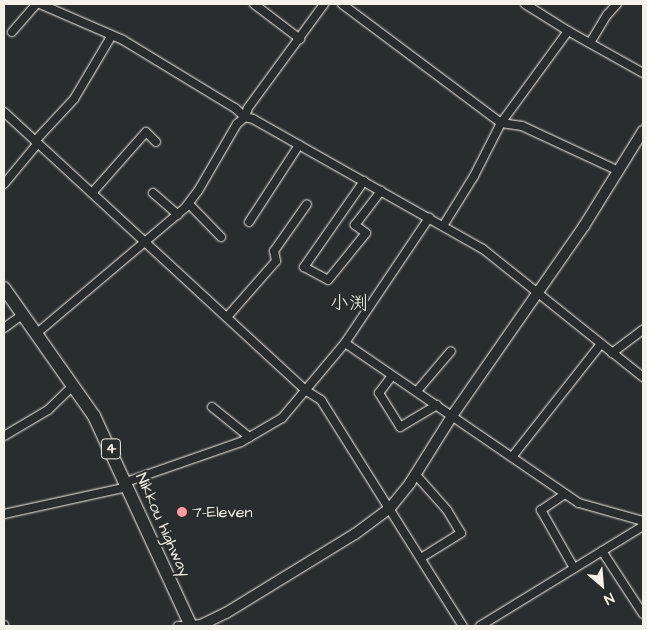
<!DOCTYPE html>
<meta charset="utf-8">
<style>
body{margin:0}
#map{position:relative;width:647px;height:630px;overflow:hidden;background:#2a2d2e;font-family:"Architects Daughter","Klee One",sans-serif}
div>[style]{position:absolute}
[style*='--x']{left:calc(var(--x)*1px);top:calc(var(--y)*1px);width:calc(var(--w)*1px);rotate:calc(var(--a)*1deg)}
.roads{filter:drop-shadow(0 0 1px #f4f1e8) drop-shadow(0 0 1px #f4f1e8)}
.minor>*{height:8px;margin:-4px;padding:0 4px;transform-origin:4px;border-radius:4px;background:#2a2d2e}
.tertiary>*{height:10px;margin:-5px;padding:0 5px;transform-origin:5px;border-radius:5px;background:#2a2d2e}
.trunk>*{height:12px;margin:-6px;padding:0 6px;transform-origin:6px;border-radius:6px;background:#2a2d2e}
.dots>*{width:14px;height:14px;translate:-50% -50%;box-sizing:border-box;border:2px solid #2a2d2e;border-radius:50%}
span{translate:-50% -50%;white-space:nowrap;text-align:center;line-height:1.15;-webkit-text-stroke:4px #2a2d2e;paint-order:stroke}
.shield-label span{padding:1px 4px;background:#2a2d2e;border:1px solid;border-radius:4px;-webkit-text-stroke-width:0}
.shield-label{font-size:15px;color:#f4f1e8;font-weight:700}
.poi-label{font-size:16px;color:#f4f1e8}
.left{translate:0 -50%;text-align:left}
.street-label{font-size:16px;color:#f4f1e8}
.quarter-label{font-size:19px;color:#f4f1e8}
.frame{position:absolute;inset:0;border:5px solid #f4f1e8;pointer-events:none}
.north{position:absolute;left:577px;top:560px;width:50px;height:50px;-webkit-text-stroke:4px #2a2d2e;paint-order:stroke;rotate:153deg;font-size:14px;font-weight:700;line-height:20px;text-align:center;color:#f4f1e8}
.north::after{content:'';display:block;margin:auto;width:18px;height:22px;background:#f4f1e8;clip-path:polygon(50% 0,100% 100%,50% 72%,0 100%)}
</style>
<div id="map">
<div class="roads">
<div class="minor">
<i style="--x:40;--y:4;--w:90;--a:23.4"></i>
<i style="--x:123;--y:40;--w:131;--a:31.3"></i>
<i style="--x:235;--y:108;--w:13;--a:42"></i>
<i style="--x:245;--y:117;--w:8;--a:14"></i>
<i style="--x:253;--y:119;--w:264;--a:29.5"></i>
<i style="--x:483;--y:249;--w:205;--a:38.7"></i>
<i style="--x:254;--y:4;--w:58;--a:37.3"></i>
<i style="--x:342;--y:4;--w:199;--a:36.8"></i>
<i style="--x:501;--y:123;--w:21;--a:8"></i>
<i style="--x:522;--y:126;--w:107;--a:24.9"></i>
<i style="--x:525;--y:4;--w:51;--a:32.1"></i>
<i style="--x:568;--y:31;--w:86;--a:29.2"></i>
<i style="--x:12;--y:32;--w:37;--a:-49"></i>
<i style="--x:590;--y:43;--w:33;--a:-59"></i>
<i style="--x:607;--y:15;--w:15;--a:-48"></i>
<i style="--x:4;--y:112;--w:410;--a:42.7"></i>
<i style="--x:305;--y:390;--w:19;--a:32"></i>
<i style="--x:321;--y:400;--w:267;--a:57.9"></i>
<i style="--x:35;--y:141;--w:57;--a:-47.1"></i>
<i style="--x:74;--y:99;--w:74;--a:-59.3"></i>
<i style="--x:364;--y:181;--w:105;--a:124.9"></i>
<i style="--x:304;--y:267;--w:27;--a:28"></i>
<i style="--x:328;--y:280;--w:60;--a:-51"></i>
<i style="--x:366;--y:233;--w:14;--a:-144"></i>
<i style="--x:355;--y:225;--w:43;--a:-52.6"></i>
<i style="--x:4;--y:184;--w:53;--a:-50.3"></i>
<i style="--x:92;--y:193;--w:81;--a:-48.5"></i>
<i style="--x:146;--y:132;--w:14;--a:45"></i>
<i style="--x:153;--y:193;--w:33;--a:41"></i>
<i style="--x:189;--y:204;--w:46;--a:45.9"></i>
<i style="--x:249;--y:222;--w:92;--a:-57"></i>
<i style="--x:443;--y:226;--w:59;--a:-58.2"></i>
<i style="--x:474;--y:176;--w:59;--a:-63"></i>
<i style="--x:501;--y:123;--w:114;--a:-53.9"></i>
<i style="--x:227;--y:317;--w:74;--a:-48.8"></i>
<i style="--x:276;--y:261;--w:10;--a:-101"></i>
<i style="--x:274;--y:251;--w:57;--a:-54.9"></i>
<i style="--x:4;--y:328;--w:24;--a:-36"></i>
<i style="--x:37;--y:333;--w:194;--a:-40.2"></i>
<i style="--x:185;--y:208;--w:21;--a:-53"></i>
<i style="--x:198;--y:191;--w:78;--a:-59.8"></i>
<i style="--x:237;--y:124;--w:11;--a:-41"></i>
<i style="--x:245;--y:117;--w:9;--a:-72"></i>
<i style="--x:248;--y:108;--w:129;--a:-53.8"></i>
<i style="--x:345;--y:343;--w:283;--a:34.4"></i>
<i style="--x:579;--y:503;--w:66;--a:15.7"></i>
<i style="--x:612;--y:353;--w:39;--a:-37"></i>
<i style="--x:391;--y:377;--w:20;--a:127"></i>
<i style="--x:379;--y:393;--w:40;--a:58"></i>
<i style="--x:400;--y:427;--w:43;--a:-30.7"></i>
<i style="--x:417;--y:391;--w:52;--a:-49.6"></i>
<i style="--x:212;--y:407;--w:48;--a:39"></i>
<i style="--x:4;--y:436;--w:51;--a:-30.6"></i>
<i style="--x:48;--y:410;--w:36;--a:-44"></i>
<i style="--x:512;--y:457;--w:144;--a:-51.8"></i>
<i style="--x:416;--y:475;--w:47;--a:48.5"></i>
<i style="--x:447;--y:510;--w:27;--a:59"></i>
<i style="--x:461;--y:533;--w:47;--a:148"></i>
<i style="--x:126;--y:482;--w:122;--a:-19.2"></i>
<i style="--x:241;--y:442;--w:48;--a:-30.3"></i>
<i style="--x:282;--y:418;--w:98;--a:-50"></i>
<i style="--x:345;--y:343;--w:151;--a:-56.1"></i>
<i style="--x:565;--y:494;--w:29;--a:146"></i>
<i style="--x:541;--y:510;--w:67;--a:60.4"></i>
<i style="--x:4;--y:514;--w:127;--a:-12.3"></i>
<i style="--x:602;--y:551;--w:75;--a:56.9"></i>
<i style="--x:4;--y:625;--w:1;--a:90"></i>
<i style="--x:178;--y:626;--w:13;--a:0"></i>
<i style="--x:480;--y:626;--w:191;--a:-31.5"></i>
</div>
<div class="tertiary">
<i style="--x:191;--y:626;--w:10;--a:-6"></i>
<i style="--x:201;--y:625;--w:28;--a:-26"></i>
<i style="--x:226;--y:613;--w:151;--a:-31.5"></i>
<i style="--x:355;--y:534;--w:44;--a:-36.6"></i>
<i style="--x:390;--y:508;--w:32;--a:-51"></i>
<i style="--x:410;--y:483;--w:79;--a:-57.9"></i>
<i style="--x:452;--y:416;--w:231;--a:-55.2"></i>
<i style="--x:584;--y:226;--w:112;--a:-58.2"></i>
</div>
<div class="trunk">
<i style="--x:4;--y:288;--w:156;--a:54.9"></i>
<i style="--x:94;--y:416;--w:231;--a:65.2"></i>
</div>
</div>
<div class="dots">
<i style="left:182px;top:512px;background:#ff9aa2"></i>
</div>
<div class="shield-label">
<span style="left:111px;top:449px">4</span>
</div>
<div class="poi-label">
<span class="left" style="left:192px;top:512px">7-Eleven</span>
</div>
<div class="street-label">
<span style="left:163px;top:525px;rotate:66deg">Nikkou highway</span>
</div>
<div class="quarter-label">
<span style="left:349px;top:304px">小渕</span>
</div>
<div class="frame"></div>
<div class="north">N</div>
</div>
